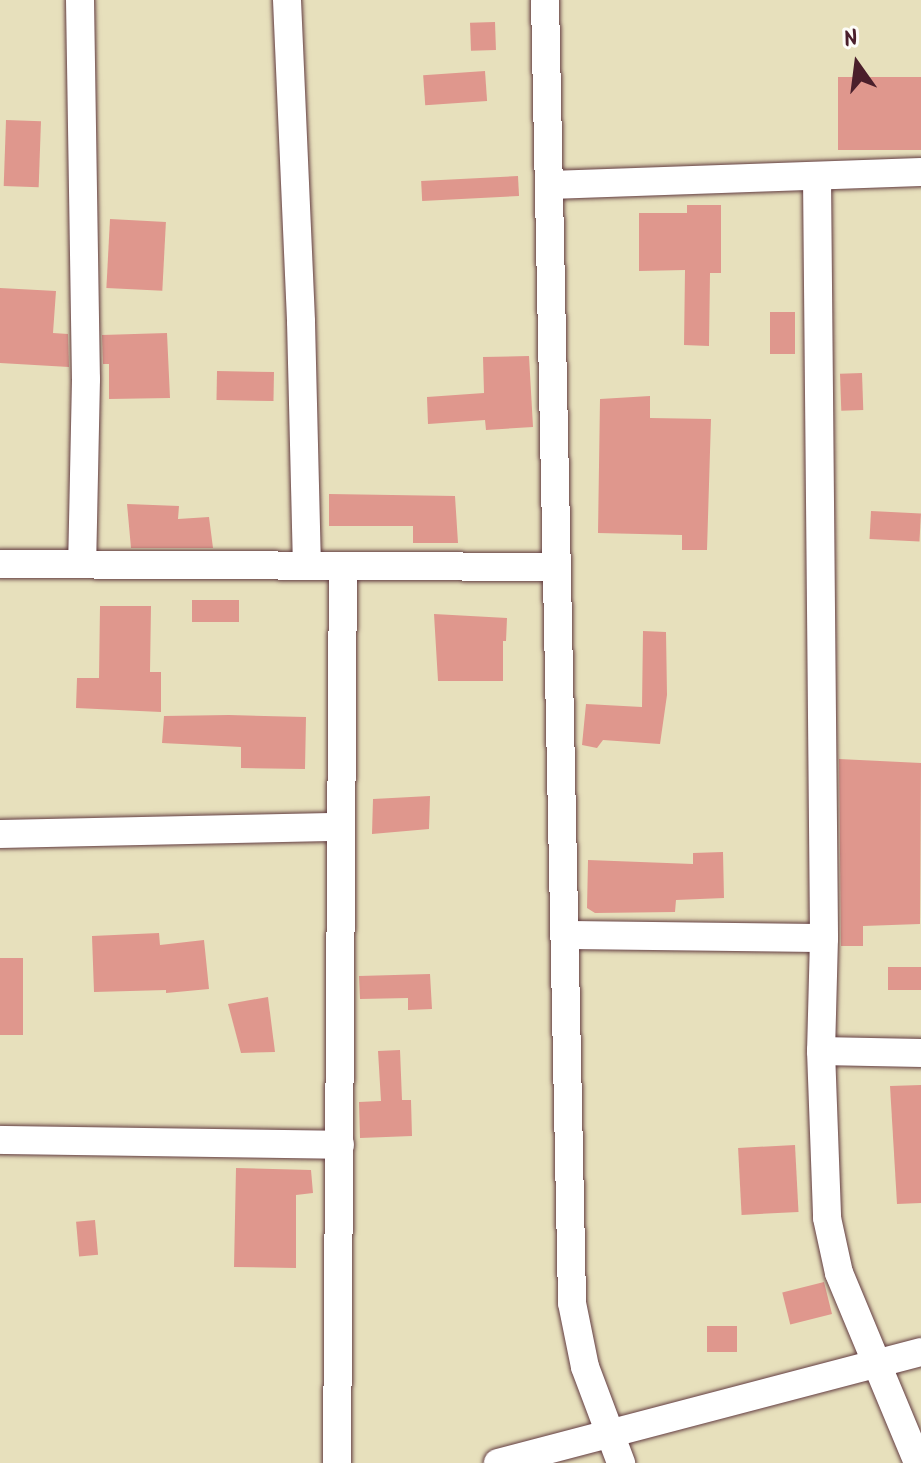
<!DOCTYPE html>
<style>
body{margin:0}
#map{position:relative;width:921px;height:1463px;overflow:hidden;background:#e7e0bc;font-family:Kalam,sans-serif}
div>[style]{position:absolute}
[style*='--x']{left:calc(var(--x)*1px);top:calc(var(--y)*1px);width:calc(var(--w)*1px);rotate:calc(var(--a)*1deg)}
.building>*{inset:0;background:#df978d;transform-origin:0 0}
.roads{filter:drop-shadow(0 0 2px #623c41) drop-shadow(0 0 2px #623c41)}
.minor>*{height:28px;margin:-14px;padding:0 14px;transform-origin:14px;border-radius:14px;background:#fff}
span{translate:-50% -50%;white-space:nowrap;text-align:center;line-height:1.15;-webkit-text-stroke:6px #fdfcf7;paint-order:stroke}
.north{position:absolute;left:817px;top:24px;width:80px;height:80px;-webkit-text-stroke:6px #fdfcf7;paint-order:stroke;rotate:346deg;font-size:22px;font-weight:700;line-height:32px;text-align:center;color:#4a1f2b}
.north::after{content:'';display:block;margin:auto;width:28px;height:36px;background:#4a1f2b;clip-path:polygon(50% 0,100% 100%,50% 72%,0 100%)}
</style>
<div id="map">
<div class="building">
<i style="left:495px;top:22px;width:28px;height:25px;rotate:88deg"></i>
<i style="left:485px;top:71px;width:30px;height:62px;rotate:86deg"></i>
<i style="left:921px;top:77px;width:73px;height:83px;rotate:90deg"></i>
<i style="left:6px;top:120px;width:35px;height:66px;rotate:2deg"></i>
<i style="left:518px;top:176px;width:20px;height:97px;rotate:87deg"></i>
<i style="clip-path:polygon(687px 205px,721px 205px,721px 273px,710px 273px,709px 346px,684px 345px,685px 270px,639px 271px,639px 213px,687px 213px)"></i>
<i style="left:110px;top:219px;width:56px;height:69px;rotate:3deg"></i>
<i style="clip-path:polygon(0 288px,56px 291px,53px 333px,68px 334px,69px 367px,0 363px)"></i>
<i style="left:770px;top:312px;width:25px;height:42px"></i>
<i style="clip-path:polygon(167px 333px,170px 398px,109px 399px,109px 364px,103px 364px,102px 335px)"></i>
<i style="clip-path:polygon(529px 356px,533px 427px,486px 430px,485px 420px,428px 424px,427px 397px,484px 393px,483px 357px)"></i>
<i style="left:217px;top:371px;width:57px;height:29px;rotate:1deg"></i>
<i style="left:862px;top:373px;width:37px;height:22px;rotate:88deg"></i>
<i style="clip-path:polygon(650px 396px,650px 418px,711px 419px,707px 550px,682px 550px,682px 535px,598px 533px,600px 399px)"></i>
<i style="clip-path:polygon(329px 494px,455px 496px,458px 543px,413px 543px,413px 526px,329px 526px)"></i>
<i style="clip-path:polygon(127px 504px,179px 506px,178px 519px,209px 517px,213px 548px,131px 548px)"></i>
<i style="left:871px;top:511px;width:50px;height:28px;rotate:3deg"></i>
<i style="left:239px;top:600px;width:22px;height:47px;rotate:90deg"></i>
<i style="clip-path:polygon(100px 606px,151px 606px,150px 672px,161px 672px,161px 712px,76px 708px,77px 678px,99px 678px)"></i>
<i style="clip-path:polygon(434px 614px,507px 618px,506px 641px,503px 641px,503px 681px,438px 681px)"></i>
<i style="clip-path:polygon(643px 631px,666px 632px,667px 695px,660px 744px,603px 740px,597px 748px,582px 745px,586px 704px,642px 707px)"></i>
<i style="clip-path:polygon(229px 715px,306px 717px,305px 769px,241px 768px,241px 747px,162px 743px,164px 716px)"></i>
<i style="clip-path:polygon(839px 759px,921px 763px,920px 924px,863px 926px,863px 946px,841px 946px)"></i>
<i style="clip-path:polygon(430px 796px,429px 829px,372px 834px,373px 799px)"></i>
<i style="clip-path:polygon(723px 852px,724px 898px,676px 900px,675px 912px,595px 913px,587px 908px,588px 860px,693px 864px,693px 853px)"></i>
<i style="clip-path:polygon(159px 933px,160px 945px,204px 940px,209px 989px,166px 993px,166px 990px,94px 992px,92px 936px)"></i>
<i style="left:23px;top:958px;width:77px;height:23px;rotate:90deg"></i>
<i style="left:921px;top:967px;width:23px;height:33px;rotate:90deg"></i>
<i style="clip-path:polygon(430px 974px,432px 1009px,408px 1010px,408px 998px,360px 999px,359px 976px)"></i>
<i style="clip-path:polygon(268px 997px,275px 1052px,241px 1053px,228px 1004px)"></i>
<i style="clip-path:polygon(400px 1050px,402px 1100px,411px 1100px,412px 1136px,360px 1138px,359px 1102px,381px 1101px,378px 1051px)"></i>
<i style="clip-path:polygon(921px 1085px,921px 1203px,897px 1204px,890px 1086px)"></i>
<i style="left:795px;top:1145px;width:67px;height:57px;rotate:87deg"></i>
<i style="clip-path:polygon(236px 1168px,311px 1170px,313px 1193px,296px 1195px,296px 1268px,234px 1267px)"></i>
<i style="left:95px;top:1220px;width:35px;height:19px;rotate:85deg"></i>
<i style="left:824px;top:1282px;width:33px;height:43px;rotate:76deg"></i>
<i style="left:707px;top:1326px;width:30px;height:26px"></i>
</div>
<div class="roads">
<div class="minor">
<i style="--x:80;--y:0;--w:379;--a:89.1"></i>
<i style="--x:86;--y:379;--w:185;--a:91.2"></i>
<i style="--x:287;--y:0;--w:322;--a:87.5"></i>
<i style="--x:301;--y:322;--w:243;--a:88.6"></i>
<i style="--x:545;--y:0;--w:1303;--a:88.81"></i>
<i style="--x:572;--y:1303;--w:65;--a:78.5"></i>
<i style="--x:585;--y:1367;--w:103;--a:69.4"></i>
<i style="--x:817;--y:177;--w:761;--a:89.47"></i>
<i style="--x:824;--y:938;--w:113;--a:91.5"></i>
<i style="--x:821;--y:1051;--w:167;--a:87.9"></i>
<i style="--x:827;--y:1218;--w:56;--a:77.7"></i>
<i style="--x:839;--y:1273;--w:206;--a:67.4"></i>
<i style="--x:550;--y:185;--w:371;--a:-2"></i>
<i style="--x:0;--y:564;--w:556;--a:0.31"></i>
<i style="--x:0;--y:834;--w:340;--a:-1.2"></i>
<i style="--x:564;--y:935;--w:260;--a:0.7"></i>
<i style="--x:821;--y:1051;--w:100;--a:1.1"></i>
<i style="--x:0;--y:1140;--w:340;--a:0.8"></i>
<i style="--x:337;--y:1463;--w:896;--a:-89.62"></i>
<i style="--x:498;--y:1463;--w:437;--a:-14.7"></i>
</div>
</div>
<div class="north">N</div>
</div>
